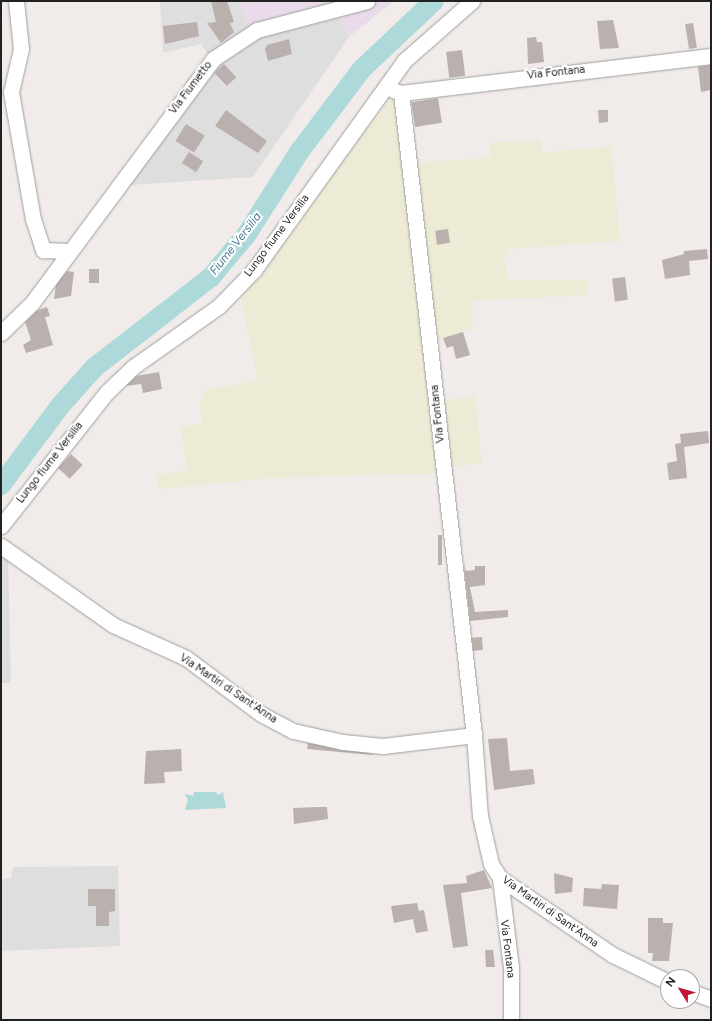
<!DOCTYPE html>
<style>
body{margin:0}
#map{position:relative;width:712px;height:1021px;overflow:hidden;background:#f1ece9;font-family:Figtree,sans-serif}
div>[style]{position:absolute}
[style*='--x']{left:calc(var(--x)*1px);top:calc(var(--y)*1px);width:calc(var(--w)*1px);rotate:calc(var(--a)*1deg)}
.residential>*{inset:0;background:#dfdede}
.industrial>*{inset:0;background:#e9dbe9}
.farmland>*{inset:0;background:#edead6}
.water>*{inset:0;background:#add9da}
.river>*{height:20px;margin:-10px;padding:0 10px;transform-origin:10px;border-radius:10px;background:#add9da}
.building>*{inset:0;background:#bab1ae;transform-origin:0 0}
.roads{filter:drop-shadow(0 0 1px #9e9e9e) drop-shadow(0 0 1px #9e9e9e)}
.minor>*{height:15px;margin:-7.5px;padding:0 7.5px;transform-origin:7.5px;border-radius:7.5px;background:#fff}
span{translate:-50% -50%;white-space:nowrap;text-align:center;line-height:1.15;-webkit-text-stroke:4px #fff;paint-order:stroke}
.street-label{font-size:11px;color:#212121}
.water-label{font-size:12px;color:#4a7d93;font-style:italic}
.frame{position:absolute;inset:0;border:2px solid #212121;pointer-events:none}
.north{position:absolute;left:660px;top:969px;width:40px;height:40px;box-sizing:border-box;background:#fff;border:1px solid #a6a6a6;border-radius:50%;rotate:307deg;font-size:11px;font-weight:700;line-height:16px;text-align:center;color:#212121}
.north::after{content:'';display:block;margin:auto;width:14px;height:18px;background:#c11134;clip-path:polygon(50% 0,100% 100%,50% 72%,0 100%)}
</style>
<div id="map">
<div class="residential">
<i style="clip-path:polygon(160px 1px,241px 1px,249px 38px,341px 18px,349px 37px,253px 177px,130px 185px,215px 64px,201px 44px,163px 53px)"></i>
<i style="clip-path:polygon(1px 551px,8px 556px,11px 683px,1px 683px)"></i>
<i style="clip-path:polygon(118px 866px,120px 946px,1px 951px,1px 879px,11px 878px,13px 867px)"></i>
</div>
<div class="industrial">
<i style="clip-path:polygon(241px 1px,394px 1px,349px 37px,340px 18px,249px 38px)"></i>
</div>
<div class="farmland">
<i style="clip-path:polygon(393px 96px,398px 98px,407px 163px,490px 158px,489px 143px,541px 140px,542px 153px,611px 146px,620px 241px,509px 249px,504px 258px,509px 280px,588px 280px,587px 295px,472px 301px,473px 328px,427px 343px,434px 402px,475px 396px,482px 463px,449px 467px,442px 473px,270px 478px,159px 489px,156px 475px,187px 470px,181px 427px,202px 423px,200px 404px,206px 389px,258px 381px,241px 298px,341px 161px)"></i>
</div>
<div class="water">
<i style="clip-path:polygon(194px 792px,216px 792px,218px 795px,223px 792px,226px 808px,185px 810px,188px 800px,185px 794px,193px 796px)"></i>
</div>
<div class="river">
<i style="--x:1;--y:485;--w:99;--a:-53.2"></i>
<i style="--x:60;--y:406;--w:52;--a:-48.1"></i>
<i style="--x:95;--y:367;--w:147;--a:-37.8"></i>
<i style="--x:211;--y:277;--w:56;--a:-50.1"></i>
<i style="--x:247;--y:234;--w:97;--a:-57.6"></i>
<i style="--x:299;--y:152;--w:104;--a:-52.8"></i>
<i style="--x:362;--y:69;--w:99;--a:-43.4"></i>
</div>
<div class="building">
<i style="clip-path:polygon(211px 1px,227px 1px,234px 22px,230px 23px,234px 32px,221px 43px,207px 23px,216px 22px)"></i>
<i style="clip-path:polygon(613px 20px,619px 48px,600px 49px,597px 21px)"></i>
<i style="clip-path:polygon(197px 22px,199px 36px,165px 44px,163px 26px)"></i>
<i style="left:693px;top:23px;width:25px;height:8px;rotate:81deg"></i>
<i style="clip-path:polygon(536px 37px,537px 42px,542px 42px,544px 62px,528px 64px,527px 38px)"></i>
<i style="clip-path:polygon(289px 39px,292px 54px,268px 61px,265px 49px,267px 45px)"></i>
<i style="left:462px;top:50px;width:26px;height:16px;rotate:83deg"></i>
<i style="left:224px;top:64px;width:18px;height:13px;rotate:47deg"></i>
<i style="clip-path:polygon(711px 65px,711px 90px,701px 92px,698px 67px)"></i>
<i style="left:438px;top:98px;width:25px;height:27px;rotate:81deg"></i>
<i style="clip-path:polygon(226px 110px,267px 141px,258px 153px,215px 126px)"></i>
<i style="clip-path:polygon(598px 110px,608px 110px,608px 122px,599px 123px)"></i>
<i style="left:186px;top:124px;width:22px;height:20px;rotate:32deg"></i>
<i style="left:189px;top:152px;width:17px;height:13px;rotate:33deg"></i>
<i style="left:448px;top:229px;width:14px;height:13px;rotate:82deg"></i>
<i style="clip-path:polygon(707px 249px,708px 259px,689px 261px,690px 275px,665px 279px,662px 260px,684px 254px,684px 251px)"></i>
<i style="left:99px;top:269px;width:14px;height:10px;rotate:90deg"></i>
<i style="clip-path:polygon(67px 271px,74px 272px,71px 296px,54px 299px,56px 285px)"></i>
<i style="left:625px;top:277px;width:23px;height:13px;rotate:83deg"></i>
<i style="clip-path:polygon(47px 307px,50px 316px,45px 317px,53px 345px,26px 353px,23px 345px,31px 340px,25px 322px,38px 310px)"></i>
<i style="clip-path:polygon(463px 332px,470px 355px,456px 359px,453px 346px,447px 348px,443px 338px)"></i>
<i style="clip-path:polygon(159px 372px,162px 389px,143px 393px,141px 384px,126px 386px,136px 376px)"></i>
<i style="clip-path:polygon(708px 431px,709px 443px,684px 447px,687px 478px,669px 480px,667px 463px,677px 461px,675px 444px,681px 443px,680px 434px)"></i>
<i style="left:71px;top:454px;width:16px;height:19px;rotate:43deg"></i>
<i style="left:438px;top:535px;width:4px;height:30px"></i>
<i style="clip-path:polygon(464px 565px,466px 571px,475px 570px,475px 566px,485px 566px,485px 585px,470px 587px,475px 612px,508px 610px,508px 617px,470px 621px)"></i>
<i style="left:482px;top:637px;width:13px;height:10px;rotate:86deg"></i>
<i style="clip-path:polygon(507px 738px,510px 771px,533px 769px,535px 784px,494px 790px,488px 739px)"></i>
<i style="clip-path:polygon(308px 743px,373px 754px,373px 755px,307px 749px)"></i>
<i style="clip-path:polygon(181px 749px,182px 771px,164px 772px,165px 783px,144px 784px,146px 751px)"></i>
<i style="clip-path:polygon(318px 807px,327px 807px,328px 819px,294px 824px,293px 808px)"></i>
<i style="clip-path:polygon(484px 870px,492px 888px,461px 893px,468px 946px,453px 948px,443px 885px,467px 883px,466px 876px)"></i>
<i style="clip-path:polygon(554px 873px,573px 878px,572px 892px,555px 894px)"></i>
<i style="clip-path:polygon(602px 884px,619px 885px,617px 909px,583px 906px,584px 888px,601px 889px)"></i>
<i style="clip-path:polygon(88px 889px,115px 889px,115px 911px,109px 912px,109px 926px,96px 926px,96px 906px,88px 906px)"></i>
<i style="clip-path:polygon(417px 903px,419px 911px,424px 910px,428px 931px,416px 933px,413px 919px,394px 923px,391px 906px)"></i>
<i style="clip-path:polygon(648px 918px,663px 918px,663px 923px,673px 923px,669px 961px,652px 961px,653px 953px,648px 953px)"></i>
<i style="clip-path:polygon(485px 950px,493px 950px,495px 967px,486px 967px)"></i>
</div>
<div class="roads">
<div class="minor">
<i style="--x:16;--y:1;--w:48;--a:84.1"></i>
<i style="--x:21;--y:49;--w:44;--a:103.1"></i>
<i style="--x:11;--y:92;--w:129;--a:80.2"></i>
<i style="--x:33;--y:219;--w:33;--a:72"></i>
<i style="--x:43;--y:250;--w:27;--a:2"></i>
<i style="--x:393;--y:90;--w:9;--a:21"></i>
<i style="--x:401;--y:93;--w:312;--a:-6.8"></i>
<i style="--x:401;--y:93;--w:646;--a:83.51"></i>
<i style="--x:1;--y:333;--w:43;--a:-44.1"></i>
<i style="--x:32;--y:303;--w:304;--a:-53.4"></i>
<i style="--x:213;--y:59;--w:53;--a:-33.4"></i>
<i style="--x:257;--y:30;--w:114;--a:-14.8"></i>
<i style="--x:1;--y:526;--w:169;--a:-51.7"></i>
<i style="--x:106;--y:393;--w:37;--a:-44"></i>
<i style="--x:133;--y:367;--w:105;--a:-35.3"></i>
<i style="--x:219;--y:306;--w:50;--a:-45.8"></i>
<i style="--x:254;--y:270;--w:257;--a:-54.3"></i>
<i style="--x:404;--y:61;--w:91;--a:-41.4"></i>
<i style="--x:1;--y:546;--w:137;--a:35.2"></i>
<i style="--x:113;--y:625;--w:80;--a:24.3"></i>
<i style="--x:186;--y:658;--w:94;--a:36.7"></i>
<i style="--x:261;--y:714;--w:36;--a:28"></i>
<i style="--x:293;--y:731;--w:51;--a:12.4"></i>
<i style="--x:343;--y:742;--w:40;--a:5.7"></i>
<i style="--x:383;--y:746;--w:92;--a:-6.9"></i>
<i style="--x:474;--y:735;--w:81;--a:85.8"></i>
<i style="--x:480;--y:816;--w:49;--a:77.1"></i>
<i style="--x:491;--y:864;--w:17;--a:57"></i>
<i style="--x:500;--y:878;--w:137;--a:34.3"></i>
<i style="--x:613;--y:955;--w:61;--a:26.1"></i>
<i style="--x:500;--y:878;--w:90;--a:83"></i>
<i style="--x:511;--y:967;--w:53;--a:90"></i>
<i style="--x:692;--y:992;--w:20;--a:20"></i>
</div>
</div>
<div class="street-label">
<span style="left:556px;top:73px;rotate:-6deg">Via Fontana</span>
<span style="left:191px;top:88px;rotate:-53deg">Via Fiumetto</span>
<span style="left:277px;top:236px;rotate:-53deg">Lungo fiume Versilia</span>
<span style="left:438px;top:414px;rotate:-96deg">Via Fontana</span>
<span style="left:50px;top:463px;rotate:-52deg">Lungo fiume Versilia</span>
<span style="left:228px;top:689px;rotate:34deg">Via Martiri di Sant'Anna</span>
<span style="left:550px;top:912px;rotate:35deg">Via Martiri di Sant'Anna</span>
<span style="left:507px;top:949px;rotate:83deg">Via Fontana</span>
</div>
<div class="water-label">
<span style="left:236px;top:244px;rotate:-52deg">Fiume Versilia</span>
</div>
<div class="frame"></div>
<div class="north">N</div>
</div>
